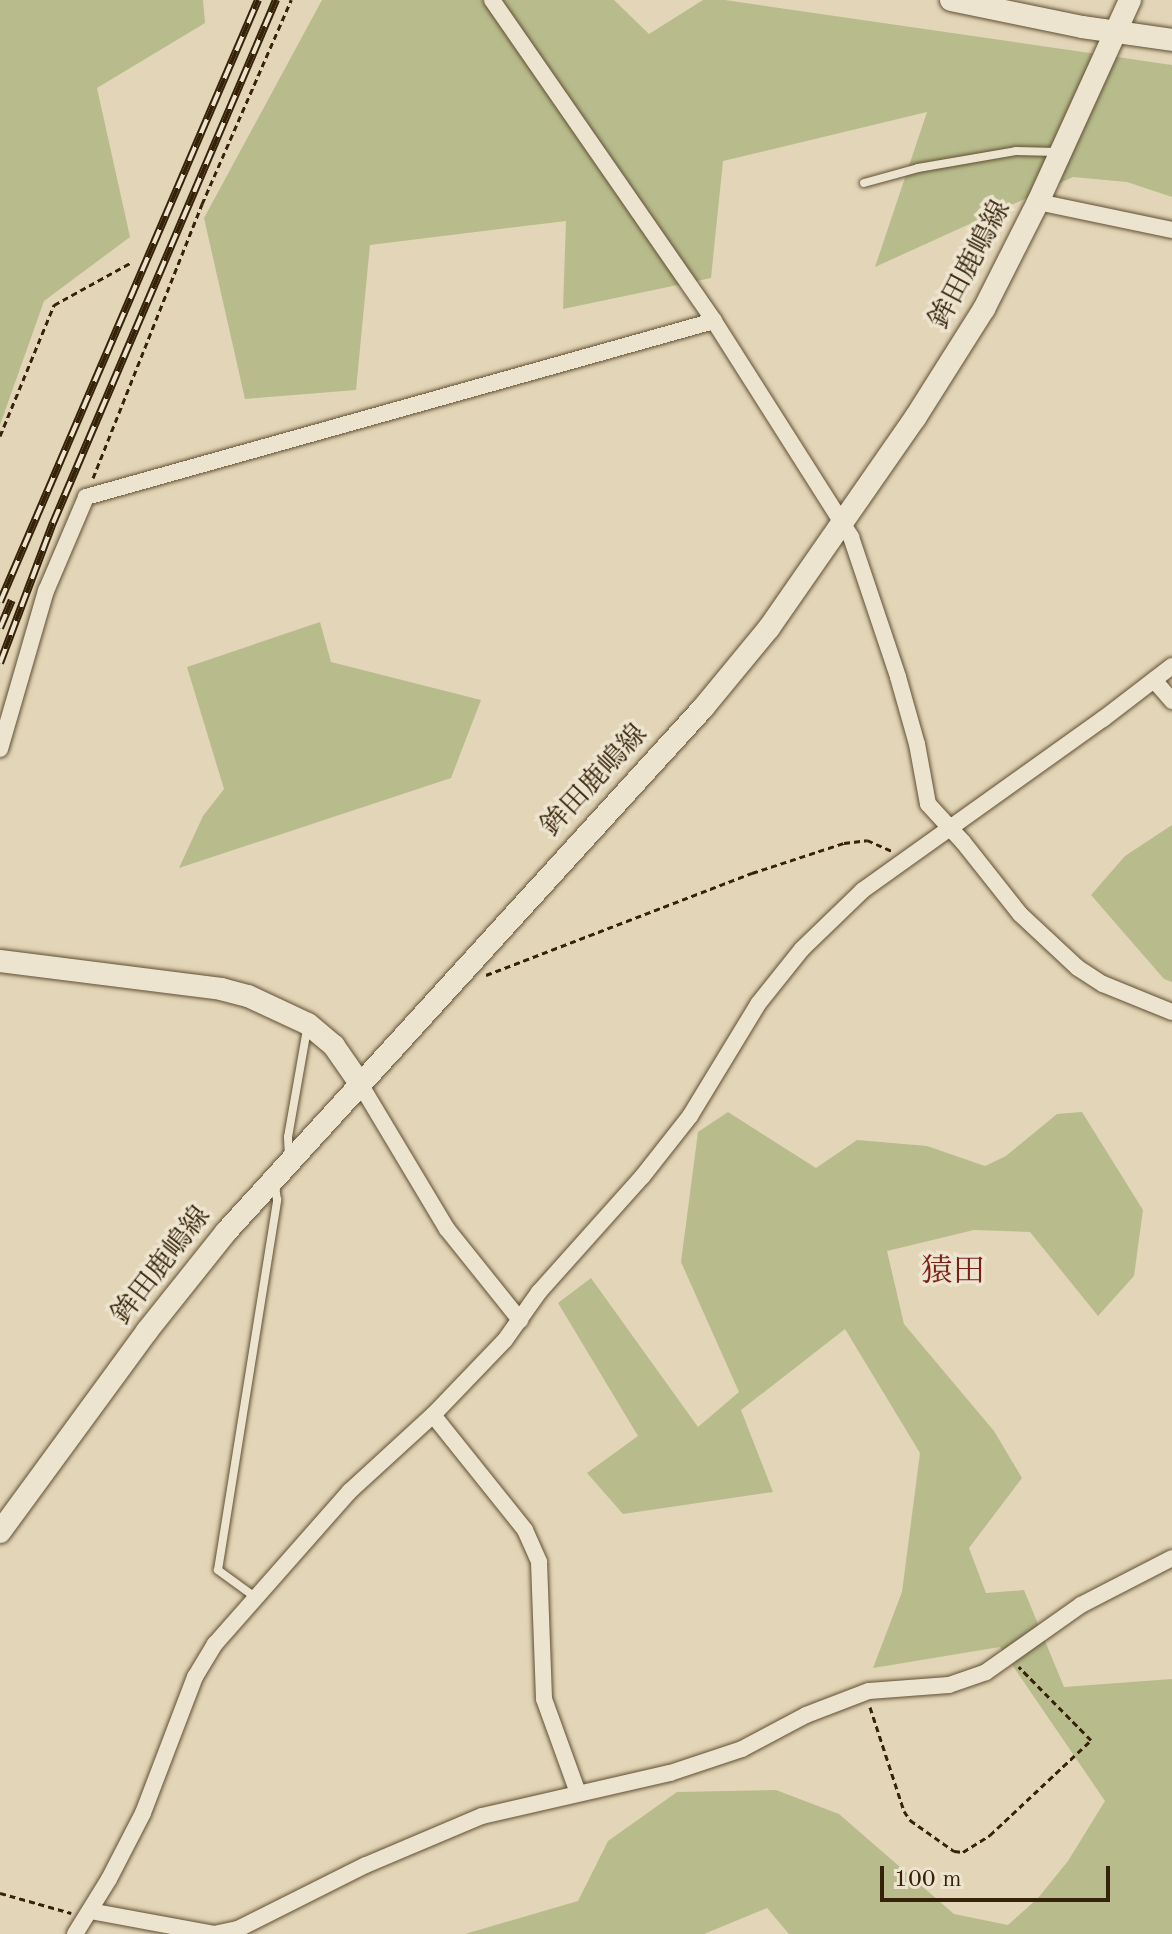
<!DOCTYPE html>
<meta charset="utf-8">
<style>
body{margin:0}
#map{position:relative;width:1172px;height:1934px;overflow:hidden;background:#e3d5b7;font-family:"Old Standard TT","Noto Serif JP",serif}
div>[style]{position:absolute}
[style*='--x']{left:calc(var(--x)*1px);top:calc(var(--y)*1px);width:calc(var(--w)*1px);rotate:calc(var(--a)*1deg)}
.green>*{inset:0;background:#b8bc8c}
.path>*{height:3px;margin-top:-1.5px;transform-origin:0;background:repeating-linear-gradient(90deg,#352208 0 6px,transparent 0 10px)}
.roads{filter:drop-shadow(0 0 2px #604f34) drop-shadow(0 0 2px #604f34)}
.lane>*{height:8px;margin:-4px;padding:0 4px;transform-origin:4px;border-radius:4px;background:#ede4d0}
.street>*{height:16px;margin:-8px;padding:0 8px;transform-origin:8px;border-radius:8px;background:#ede4d0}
.secondary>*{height:22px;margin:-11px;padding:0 11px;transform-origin:11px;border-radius:11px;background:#ede4d0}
.rail>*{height:8px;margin-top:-4px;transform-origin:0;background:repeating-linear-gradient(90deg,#ede4d0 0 15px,#352208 0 30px);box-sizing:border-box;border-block:2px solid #352208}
span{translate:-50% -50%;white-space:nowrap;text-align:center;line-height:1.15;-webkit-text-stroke:7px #ede4d0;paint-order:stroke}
.street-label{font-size:28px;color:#352208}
.quarter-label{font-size:32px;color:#7a1f14}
.scale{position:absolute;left:880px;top:1866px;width:230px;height:36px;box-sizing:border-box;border:4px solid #352208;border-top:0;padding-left:10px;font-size:24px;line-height:28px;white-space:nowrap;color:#352208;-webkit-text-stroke:6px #ede4d0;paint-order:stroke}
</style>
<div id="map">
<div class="green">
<i style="clip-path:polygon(0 0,203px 0,205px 23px,97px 88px,130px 237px,44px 301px,0 425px)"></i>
<i style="clip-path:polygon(322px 0,614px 0,649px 34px,703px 0,725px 0,1172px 65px,1172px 197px,1127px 182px,1073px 177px,875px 267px,927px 112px,723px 161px,711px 278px,563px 309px,566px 221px,370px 245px,356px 390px,245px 399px,204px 218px)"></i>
<i style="clip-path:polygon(320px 622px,331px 662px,481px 700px,451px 778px,179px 868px,203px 816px,224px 789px,187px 667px)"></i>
<i style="clip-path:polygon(1172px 825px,1172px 982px,1164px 979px,1091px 895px,1125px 856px)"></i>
<i style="clip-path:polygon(728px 1112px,816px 1168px,857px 1140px,927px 1146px,985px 1166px,1006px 1156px,1057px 1114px,1082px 1112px,1143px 1210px,1134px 1276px,1098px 1316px,1030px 1232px,974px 1230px,887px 1251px,904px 1324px,994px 1431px,1022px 1478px,969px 1548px,986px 1593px,1024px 1590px,1064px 1687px,1172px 1679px,1172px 1934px,789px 1934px,767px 1908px,704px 1934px,465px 1934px,578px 1901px,608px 1841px,677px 1792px,776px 1790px,839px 1814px,954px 1914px,1008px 1925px,1038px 1898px,1068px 1861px,1105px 1801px,1000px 1647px,873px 1668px,902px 1592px,920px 1453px,845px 1329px,741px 1410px,773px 1492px,623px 1514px,587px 1473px,638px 1436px,558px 1303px,591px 1278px,698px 1427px,739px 1392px,681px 1262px,698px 1132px)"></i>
</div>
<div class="path">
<i style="--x:0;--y:436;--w:142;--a:-67.6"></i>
<i style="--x:54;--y:305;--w:89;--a:-28.9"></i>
<i style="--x:93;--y:478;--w:295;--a:-68.3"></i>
<i style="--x:202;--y:204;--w:223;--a:-66.4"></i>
<i style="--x:486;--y:975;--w:285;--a:-21"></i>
<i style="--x:752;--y:873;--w:97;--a:-18.1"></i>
<i style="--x:844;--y:843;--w:23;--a:-7"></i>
<i style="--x:867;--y:840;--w:27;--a:24"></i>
<i style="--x:870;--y:1707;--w:109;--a:71.9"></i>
<i style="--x:904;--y:1811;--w:11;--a:56"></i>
<i style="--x:910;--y:1820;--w:54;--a:35.2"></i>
<i style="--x:954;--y:1851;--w:9;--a:6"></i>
<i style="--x:963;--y:1852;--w:32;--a:-32"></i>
<i style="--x:990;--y:1835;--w:139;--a:-43.2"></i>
<i style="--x:1091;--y:1740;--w:103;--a:-134.6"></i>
<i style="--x:0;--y:1893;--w:74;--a:15.7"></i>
</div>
<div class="roads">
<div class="lane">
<i style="--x:864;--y:183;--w:56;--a:-15.5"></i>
<i style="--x:918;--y:168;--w:99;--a:-9.8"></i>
<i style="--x:1016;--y:151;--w:41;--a:1.4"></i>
<i style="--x:289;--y:1157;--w:20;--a:-93"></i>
<i style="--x:288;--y:1137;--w:110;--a:-80"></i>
<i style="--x:255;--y:1597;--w:46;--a:-143.9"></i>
<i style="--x:218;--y:1570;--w:375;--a:-80.9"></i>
<i style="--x:277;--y:1200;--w:15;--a:-98"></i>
</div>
<div class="street">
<i style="--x:492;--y:0;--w:390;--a:55.3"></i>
<i style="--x:714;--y:321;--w:256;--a:57.6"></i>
<i style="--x:851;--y:537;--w:148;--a:71.4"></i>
<i style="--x:898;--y:677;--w:70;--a:74.2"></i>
<i style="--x:917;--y:744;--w:61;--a:79.6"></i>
<i style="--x:928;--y:804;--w:52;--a:47.4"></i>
<i style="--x:963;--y:842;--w:92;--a:51.6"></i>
<i style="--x:1020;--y:914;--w:79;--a:43"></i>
<i style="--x:1078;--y:968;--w:30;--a:33"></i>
<i style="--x:1103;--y:984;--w:74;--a:22.1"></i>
<i style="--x:1038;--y:202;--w:137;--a:11.8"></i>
<i style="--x:1154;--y:680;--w:28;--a:49"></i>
<i style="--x:0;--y:749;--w:165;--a:-73.8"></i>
<i style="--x:46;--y:591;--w:102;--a:-66.9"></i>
<i style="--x:86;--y:497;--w:652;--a:-15.66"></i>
<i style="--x:359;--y:1082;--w:171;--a:59.1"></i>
<i style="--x:447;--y:1229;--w:117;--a:51.3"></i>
<i style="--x:433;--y:1415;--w:147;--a:51.3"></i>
<i style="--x:525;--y:1530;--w:35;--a:66"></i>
<i style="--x:539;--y:1562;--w:137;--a:87.9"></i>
<i style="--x:544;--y:1699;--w:100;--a:70.1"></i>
<i style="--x:90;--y:1911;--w:126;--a:10.5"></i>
<i style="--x:75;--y:1934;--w:65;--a:-58.3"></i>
<i style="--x:109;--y:1879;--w:74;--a:-62.7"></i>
<i style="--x:143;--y:1813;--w:146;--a:-69.1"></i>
<i style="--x:195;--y:1677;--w:39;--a:-59"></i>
<i style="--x:215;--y:1644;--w:204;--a:-48.6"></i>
<i style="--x:350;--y:1491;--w:113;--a:-42.5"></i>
<i style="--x:433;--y:1415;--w:104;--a:-46.2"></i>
<i style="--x:505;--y:1340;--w:59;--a:-54.7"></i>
<i style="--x:539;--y:1292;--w:154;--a:-48.2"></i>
<i style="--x:642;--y:1177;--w:78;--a:-51.8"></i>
<i style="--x:690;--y:1116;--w:131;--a:-58.7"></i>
<i style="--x:758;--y:1004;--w:70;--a:-51.3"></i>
<i style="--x:802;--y:949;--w:85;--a:-44"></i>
<i style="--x:863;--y:890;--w:295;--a:-35.5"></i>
<i style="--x:1103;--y:719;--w:87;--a:-37.5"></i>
<i style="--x:214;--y:1934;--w:25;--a:-12"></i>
<i style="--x:238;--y:1929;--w:143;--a:-26.6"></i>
<i style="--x:366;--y:1865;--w:126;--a:-22.9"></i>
<i style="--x:482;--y:1816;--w:193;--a:-12.9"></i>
<i style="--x:670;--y:1773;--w:76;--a:-18.4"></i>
<i style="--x:742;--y:1749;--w:72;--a:-28"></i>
<i style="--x:806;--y:1715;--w:67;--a:-20.9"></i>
<i style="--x:869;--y:1691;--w:80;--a:-4.3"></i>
<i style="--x:949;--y:1685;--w:39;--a:-19"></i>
<i style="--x:986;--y:1672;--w:116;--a:-35.2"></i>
<i style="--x:1081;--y:1605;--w:102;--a:-27.3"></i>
</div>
<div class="secondary">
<i style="--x:951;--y:0;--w:134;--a:11.6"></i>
<i style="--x:1082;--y:27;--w:91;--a:8.2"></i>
<i style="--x:0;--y:961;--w:223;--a:7.2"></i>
<i style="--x:221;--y:989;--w:28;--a:15"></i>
<i style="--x:248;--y:996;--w:66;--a:25"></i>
<i style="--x:308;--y:1024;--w:34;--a:40"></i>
<i style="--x:334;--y:1046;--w:44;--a:55.2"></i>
<i style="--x:0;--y:1532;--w:249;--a:-53.8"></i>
<i style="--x:147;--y:1331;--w:127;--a:-51.4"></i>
<i style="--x:226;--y:1232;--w:709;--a:-47.69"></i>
<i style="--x:703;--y:708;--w:104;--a:-50.5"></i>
<i style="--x:769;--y:628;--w:256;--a:-55.2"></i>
<i style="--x:915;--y:418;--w:129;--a:-57.7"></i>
<i style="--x:984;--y:309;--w:120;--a:-63.2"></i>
<i style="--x:1038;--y:202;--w:222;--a:-65.5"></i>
</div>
</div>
<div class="rail">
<i style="--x:0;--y:602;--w:655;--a:-66.8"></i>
<i style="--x:0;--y:628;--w:30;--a:-67"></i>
<i style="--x:0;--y:663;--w:150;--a:-69.3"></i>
<i style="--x:53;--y:523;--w:569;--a:-66.91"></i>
</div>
<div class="street-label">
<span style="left:971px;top:265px;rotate:-62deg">鉾田鹿嶋線</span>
<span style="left:595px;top:781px;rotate:-47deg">鉾田鹿嶋線</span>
<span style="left:162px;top:1266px;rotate:-52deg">鉾田鹿嶋線</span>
</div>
<div class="quarter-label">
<span style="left:953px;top:1273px">猿田</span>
</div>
<div class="scale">100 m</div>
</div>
